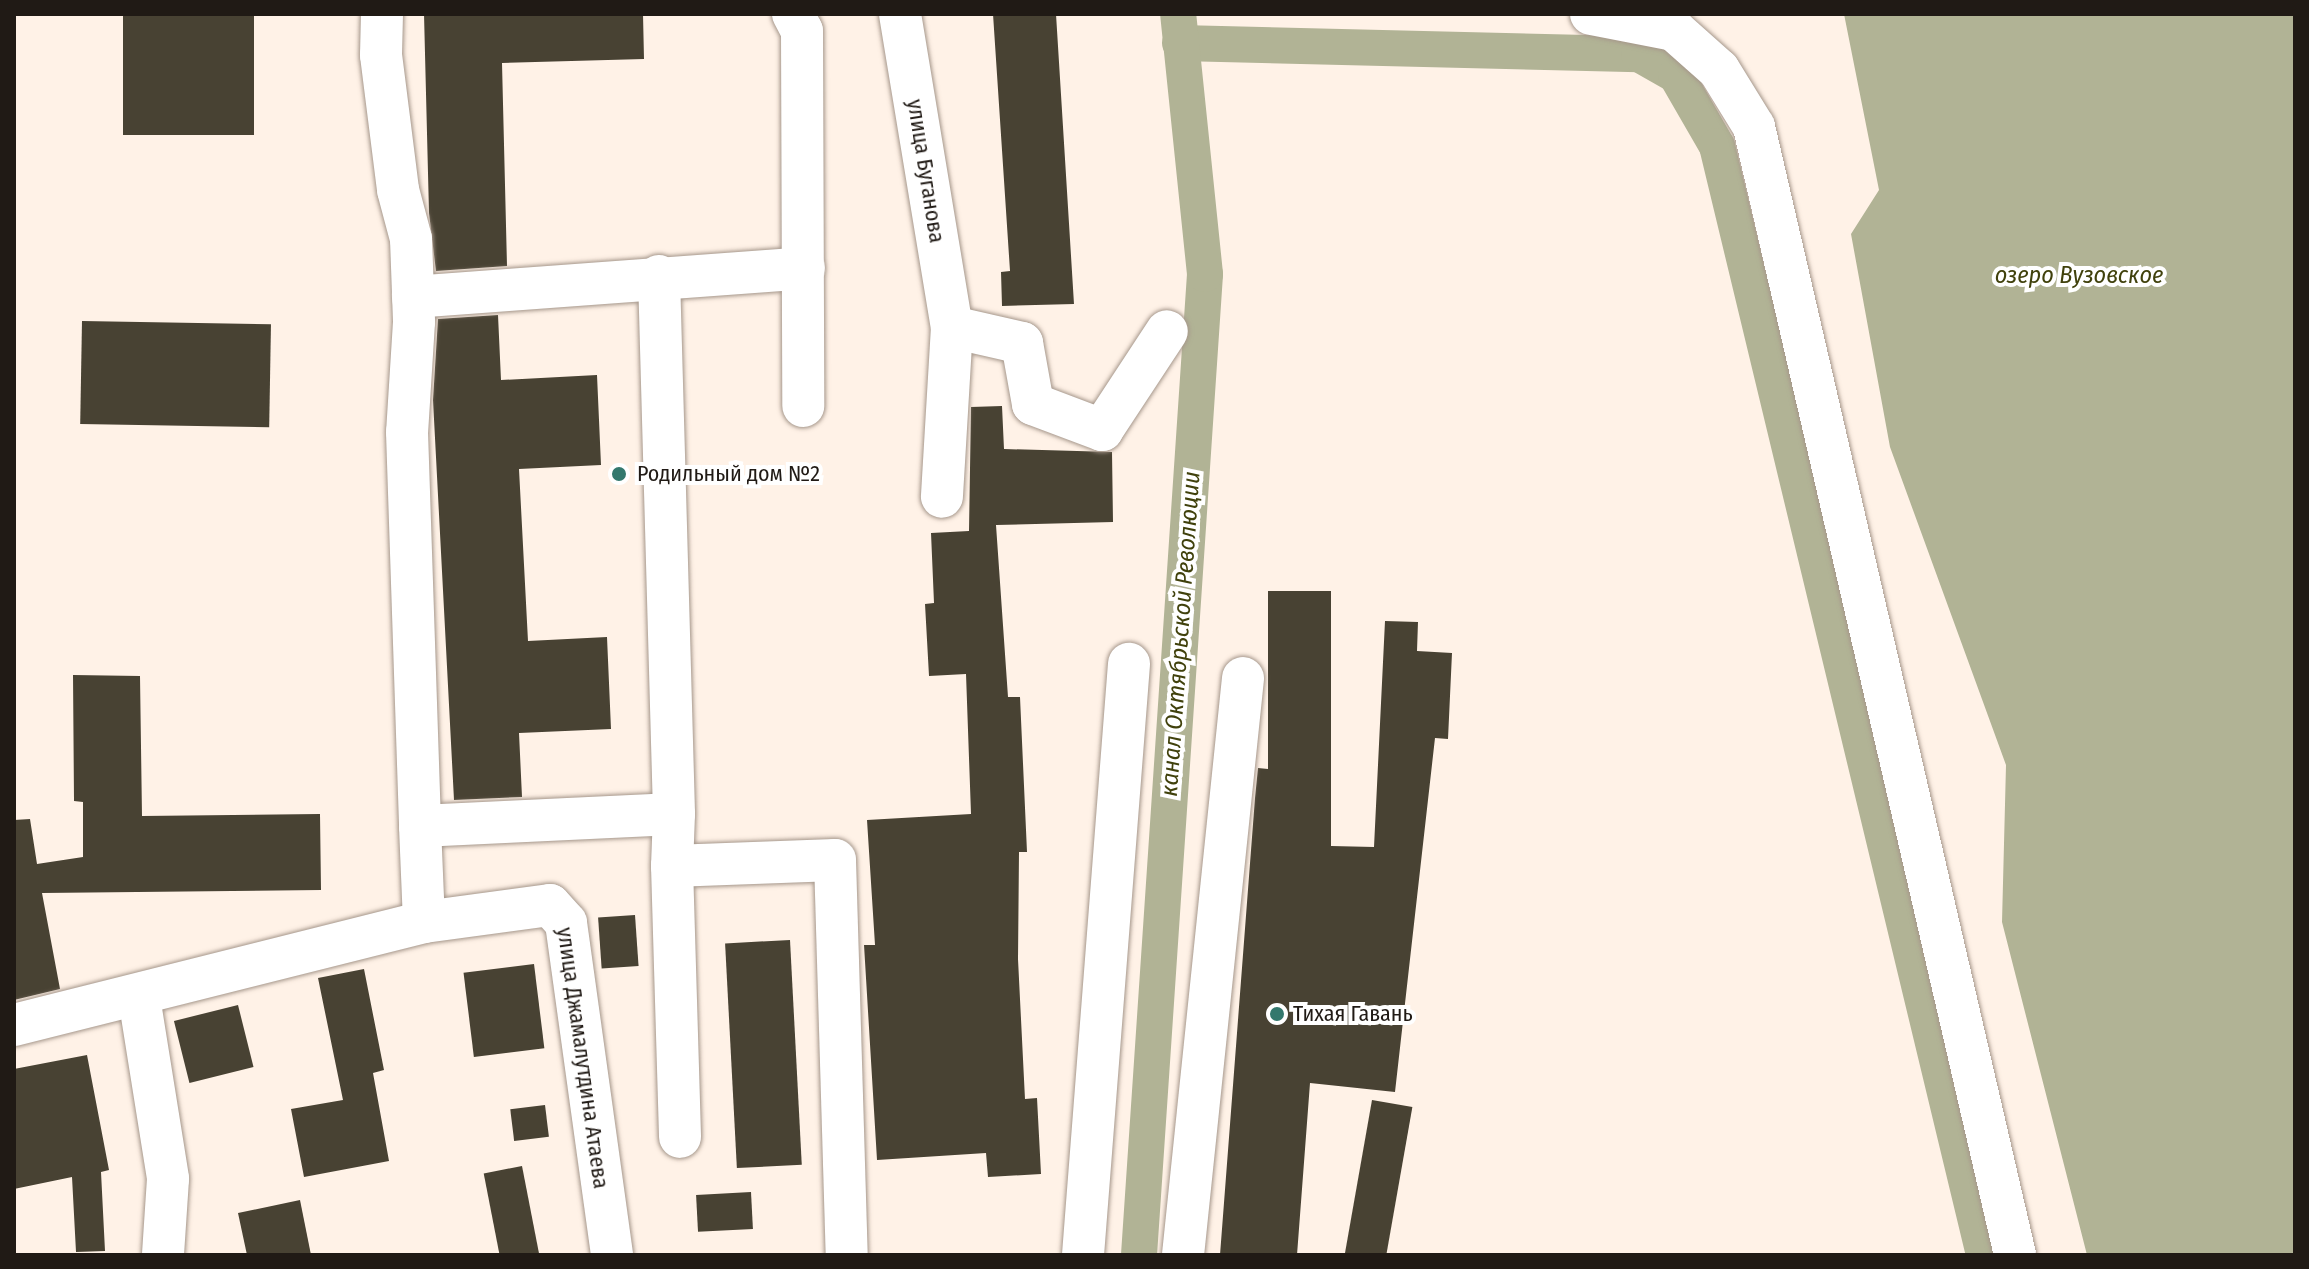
<!DOCTYPE html>
<meta charset="utf-8">
<style>
body{margin:0}
#map{position:relative;width:2309px;height:1269px;overflow:hidden;background:#fff2e7;font-family:"Fira Sans Condensed",sans-serif}
div>[style]{position:absolute}
[style*='--x']{left:calc(var(--x)*1px);top:calc(var(--y)*1px);width:calc(var(--w)*1px);rotate:calc(var(--a)*1deg)}
.water>*{inset:0;background:#b1b395}
.canal>*{height:36px;margin:-18px;padding:0 18px;transform-origin:18px;border-radius:18px;background:#b1b395}
.building>*{inset:0;background:#484233;transform-origin:0 0}
.roads{filter:drop-shadow(0 0 2px #a6978b) drop-shadow(0 0 2px #a6978b)}
.minor>*{height:42px;margin:-21px;padding:0 21px;transform-origin:21px;border-radius:21px;background:#fff}
.dots>*{width:22px;height:22px;translate:-50% -50%;box-sizing:border-box;border:4px solid #fff;border-radius:50%}
span{translate:-50% -50%;white-space:nowrap;text-align:center;line-height:1.15;-webkit-text-stroke:8px #fff;paint-order:stroke}
.street-label{font-size:22px;color:#201a15}
.poi-label{font-size:22px;color:#201a15}
.left{translate:0 -50%;text-align:left}
.water-label{font-size:24px;color:#40410c;font-style:italic}
.frame{position:absolute;inset:0;border:16px solid #201a15;pointer-events:none}
</style>
<div id="map">
<div class="water">
<i style="clip-path:polygon(1844px 14px,2295px 14px,2295px 1255px,2087px 1255px,2002px 922px,2006px 765px,1890px 447px,1851px 234px,1879px 190px)"></i>
</div>
<div class="canal">
<i style="--x:1180;--y:43;--w:459;--a:1.4"></i>
<i style="--x:1639;--y:54;--w:43;--a:29.6"></i>
<i style="--x:1676;--y:75;--w:82;--a:60"></i>
<i style="--x:1717;--y:146;--w:1141;--a:76.46"></i>
<i style="--x:1139;--y:1255;--w:983;--a:-86.15"></i>
<i style="--x:1205;--y:274;--w:261;--a:-95.9"></i>
</div>
<div class="building">
<i style="left:123px;top:14px;width:131px;height:121px"></i>
<i style="clip-path:polygon(424px 14px,643px 14px,644px 59px,502px 63px,507px 266px,436px 271px,429px 213px)"></i>
<i style="clip-path:polygon(993px 14px,1056px 14px,1074px 304px,1002px 306px,1001px 272px,1010px 271px)"></i>
<i style="clip-path:polygon(498px 315px,501px 380px,597px 375px,601px 465px,519px 469px,528px 641px,607px 637px,611px 729px,519px 733px,522px 797px,454px 800px,433px 400px,438px 319px)"></i>
<i style="left:82px;top:321px;width:189px;height:103px;rotate:1deg"></i>
<i style="clip-path:polygon(1002px 406px,1004px 449px,1112px 452px,1113px 522px,996px 525px,1008px 697px,1020px 697px,1027px 852px,1019px 852px,1018px 959px,1025px 1099px,1037px 1098px,1041px 1174px,988px 1177px,986px 1153px,877px 1160px,864px 945px,875px 945px,867px 820px,971px 814px,966px 674px,929px 676px,925px 604px,934px 603px,931px 533px,969px 531px,971px 407px)"></i>
<i style="clip-path:polygon(1268px 591px,1331px 591px,1331px 846px,1374px 847px,1385px 621px,1418px 622px,1417px 651px,1452px 653px,1448px 739px,1435px 738px,1395px 1092px,1310px 1083px,1297px 1255px,1220px 1255px,1255px 798px,1258px 768px,1268px 769px)"></i>
<i style="clip-path:polygon(73px 675px,140px 676px,142px 816px,320px 814px,321px 890px,42px 893px,60px 989px,14px 1000px,14px 820px,30px 819px,37px 864px,83px 857px,83px 802px,74px 801px)"></i>
<i style="left:635px;top:915px;width:51px;height:37px;rotate:86deg"></i>
<i style="left:790px;top:940px;width:225px;height:65px;rotate:87deg"></i>
<i style="left:534px;top:964px;width:85px;height:71px;rotate:83deg"></i>
<i style="clip-path:polygon(364px 969px,384px 1070px,373px 1073px,389px 1161px,304px 1177px,291px 1109px,343px 1100px,318px 978px)"></i>
<i style="left:238px;top:1005px;width:64px;height:66px;rotate:76deg"></i>
<i style="clip-path:polygon(87px 1055px,109px 1170px,101px 1172px,105px 1251px,76px 1252px,72px 1177px,14px 1189px,14px 1069px)"></i>
<i style="left:1372px;top:1100px;width:41px;height:157px;rotate:10deg"></i>
<i style="left:545px;top:1105px;width:32px;height:35px;rotate:83deg"></i>
<i style="left:522px;top:1166px;width:91px;height:39px;rotate:79deg"></i>
<i style="left:751px;top:1192px;width:37px;height:55px;rotate:87deg"></i>
<i style="clip-path:polygon(300px 1200px,311px 1255px,247px 1255px,238px 1213px)"></i>
</div>
<div class="roads">
<div class="minor">
<i style="--x:382;--y:14;--w:41;--a:91.4"></i>
<i style="--x:381;--y:55;--w:136;--a:82.8"></i>
<i style="--x:398;--y:190;--w:51;--a:75.1"></i>
<i style="--x:411;--y:239;--w:83;--a:87.9"></i>
<i style="--x:414;--y:322;--w:110;--a:93.6"></i>
<i style="--x:407;--y:432;--w:394;--a:88.1"></i>
<i style="--x:793;--y:14;--w:19;--a:62"></i>
<i style="--x:802;--y:31;--w:375;--a:89.8"></i>
<i style="--x:900;--y:14;--w:317;--a:80.6"></i>
<i style="--x:952;--y:327;--w:170;--a:93.4"></i>
<i style="--x:1591;--y:14;--w:85;--a:10.9"></i>
<i style="--x:1674;--y:30;--w:60;--a:41.6"></i>
<i style="--x:1719;--y:70;--w:67;--a:58.4"></i>
<i style="--x:1754;--y:127;--w:1158;--a:76.97"></i>
<i style="--x:659;--y:276;--w:538;--a:88.4"></i>
<i style="--x:413;--y:297;--w:392;--a:-4.2"></i>
<i style="--x:952;--y:327;--w:72;--a:12.9"></i>
<i style="--x:1022;--y:343;--w:62;--a:79.8"></i>
<i style="--x:1033;--y:404;--w:74;--a:20.6"></i>
<i style="--x:1102;--y:430;--w:118;--a:-56.7"></i>
<i style="--x:672;--y:866;--w:271;--a:88.3"></i>
<i style="--x:424;--y:922;--w:96;--a:-92.4"></i>
<i style="--x:420;--y:826;--w:254;--a:-2.7"></i>
<i style="--x:674;--y:814;--w:52;--a:92.2"></i>
<i style="--x:672;--y:866;--w:163;--a:-2.1"></i>
<i style="--x:835;--y:860;--w:395;--a:88.3"></i>
<i style="--x:139;--y:997;--w:184;--a:80.9"></i>
<i style="--x:168;--y:1179;--w:76;--a:93.8"></i>
<i style="--x:14;--y:1025;--w:423;--a:-14.1"></i>
<i style="--x:424;--y:922;--w:127;--a:-7.7"></i>
<i style="--x:550;--y:905;--w:24;--a:48"></i>
<i style="--x:566;--y:923;--w:335;--a:82.1"></i>
<i style="--x:1083;--y:1255;--w:593;--a:-85.55"></i>
<i style="--x:1183;--y:1255;--w:580;--a:-84.06"></i>
</div>
</div>
<div class="dots">
<i style="left:619px;top:474px;background:#33786d"></i>
<i style="left:1277px;top:1014px;background:#33786d"></i>
</div>
<div class="street-label">
<span style="left:926px;top:171px;rotate:81deg">улица Буганова</span>
<span style="left:583px;top:1058px;rotate:82deg">улица Джамалутдина Атаева</span>
</div>
<div class="poi-label">
<span class="left" style="left:637px;top:474px">Родильный дом №2</span>
<span class="left" style="left:1293px;top:1014px">Тихая Гавань</span>
</div>
<div class="water-label">
<span style="left:2079px;top:276px">озеро Вузовское</span>
<span style="left:1181px;top:634px;rotate:-86deg">канал Октябрьской Революции</span>
</div>
<div class="frame"></div>
</div>
